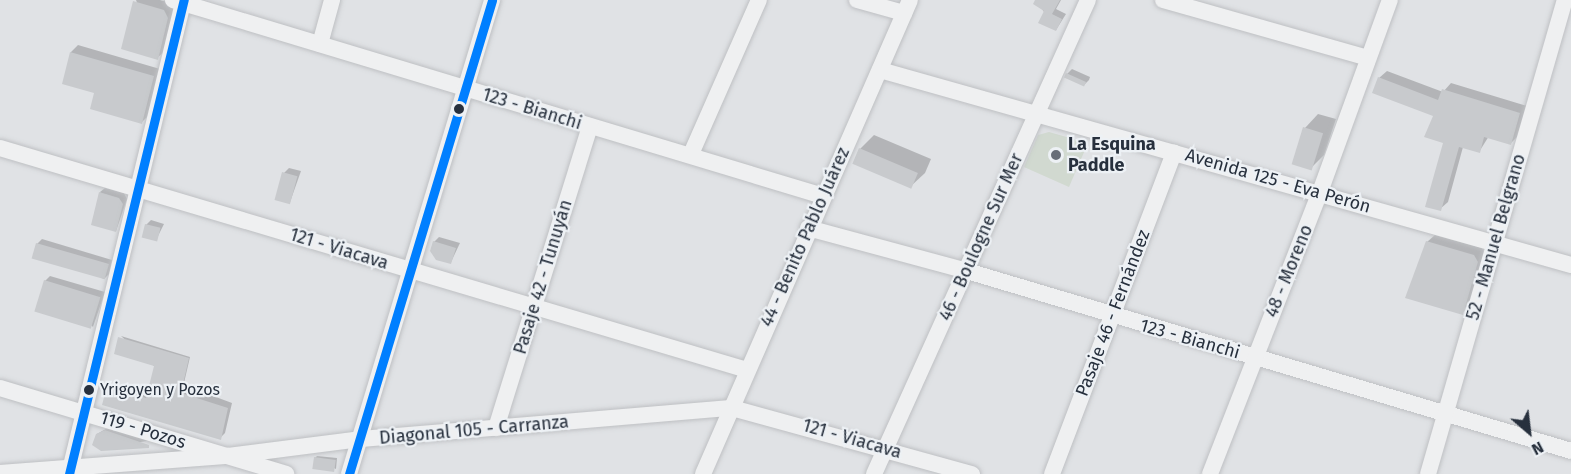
<!DOCTYPE html>
<meta charset="utf-8">
<style>
body{margin:0}
#map{position:relative;width:1571px;height:474px;overflow:hidden;background:#e0e2e5;font-family:"Fira Sans",sans-serif}
div>[style]{position:absolute}
[style*='--x']{left:calc(var(--x)*1px);top:calc(var(--y)*1px);width:calc(var(--w)*1px);rotate:calc(var(--a)*1deg)}
.green>*{inset:0;background:#d1d9d0}
.shadow>*{inset:0;background:#0003}
.building>*{inset:0;background:#c8cacd;transform-origin:0 0}
.roads{filter:drop-shadow(0 0 2px #bec0c3) drop-shadow(0 0 2px #bec0c3)}
.minor>*{height:16px;margin:-8px;padding:0 8px;transform-origin:8px;border-radius:8px;background:#eff0f1}
.bus-1>*{height:9px;margin:-4.5px;padding:0 4.5px;transform-origin:4.5px;border-radius:4.5px;background:#007fff}
.dots>*{width:16px;height:16px;translate:-50% -50%;box-sizing:border-box;border:3px solid #edf1f5;border-radius:50%}
span{translate:-50% -50%;white-space:nowrap;text-align:center;line-height:1.15;-webkit-text-stroke:4.5px #edf1f5;paint-order:stroke}
.bus-label{font-size:16px;color:#27303d}
.left{translate:0 -50%;text-align:left}
.street-label{font-size:18px;color:#27303d}
.poi-label{font-size:18px;color:#27303d;font-weight:700}
.north{position:absolute;left:1499px;top:402px;width:60px;height:60px;-webkit-text-stroke:4px #edf1f5;paint-order:stroke;rotate:152deg;font-size:16px;font-weight:700;line-height:24px;text-align:center;color:#27303d}
.north::after{content:'';display:block;margin:auto;width:21px;height:27px;background:#27303d;clip-path:polygon(50% 0,100% 100%,50% 72%,0 100%)}
</style>
<div id="map">
<div class="green">
<i style="clip-path:polygon(1049px 132px,1088px 143px,1069px 187px,1024px 167px,1038px 135px)"></i>
</div>
<div class="shadow">
<i style="clip-path:polygon(136px 0,160px 0,171px 3px,175px 10px,165px 51px,157px 58px)"></i>
<i style="clip-path:polygon(1036px 0,1061px 0,1056px 9px,1066px 14px,1056px 30px)"></i>
<i style="clip-path:polygon(78px 45px,160px 69px,149px 115px,142px 122px,96px 92px,64px 83px,71px 52px)"></i>
<i style="clip-path:polygon(1072px 69px,1090px 77px,1089px 80px,1084px 85px,1067px 74px)"></i>
<i style="clip-path:polygon(1387px 71px,1443px 92px,1451px 83px,1527px 106px,1518px 136px,1511px 143px,1489px 136px,1479px 152px,1463px 147px,1448px 202px,1440px 209px,1445px 142px,1434px 115px,1379px 78px)"></i>
<i style="clip-path:polygon(1318px 114px,1336px 119px,1324px 155px,1311px 168px,1305px 128px)"></i>
<i style="clip-path:polygon(874px 135px,931px 159px,925px 173px,911px 186px,860px 149px)"></i>
<i style="clip-path:polygon(289px 168px,301px 171px,290px 202px,284px 173px)"></i>
<i style="clip-path:polygon(105px 188px,124px 193px,127px 199px,116px 231px,100px 192px)"></i>
<i style="clip-path:polygon(151px 220px,164px 224px,156px 240px,146px 225px)"></i>
<i style="clip-path:polygon(1435px 235px,1482px 248px,1485px 254px,1470px 306px,1462px 313px,1427px 242px)"></i>
<i style="clip-path:polygon(439px 237px,460px 243px,451px 262px,434px 242px)"></i>
<i style="clip-path:polygon(42px 239px,112px 260px,109px 274px,104px 279px,37px 244px)"></i>
<i style="clip-path:polygon(50px 276px,105px 292px,93px 327px,45px 281px)"></i>
<i style="clip-path:polygon(121px 336px,190px 357px,181px 396px,189px 387px,232px 403px,225px 433px,220px 438px,108px 387px,148px 396px,155px 367px)"></i>
<i style="clip-path:polygon(111px 426px,152px 440px,101px 449px,97px 434px)"></i>
<i style="clip-path:polygon(317px 456px,337px 458px,336px 469px,315px 458px)"></i>
</div>
<div class="building">
<i style="clip-path:polygon(1035px 0,1060px 0,1052px 14px,1062px 19px,1056px 31px,1038px 23px,1044px 11px,1033px 4px)"></i>
<i style="clip-path:polygon(133px 1px,164px 10px,168px 18px,158px 60px,121px 49px)"></i>
<i style="clip-path:polygon(70px 52px,154px 76px,142px 124px,90px 109px,94px 93px,62px 84px)"></i>
<i style="left:1066px;top:73px;width:22px;height:5px;rotate:24deg"></i>
<i style="clip-path:polygon(1378px 77px,1438px 100px,1442px 89px,1520px 113px,1511px 145px,1484px 137px,1480px 153px,1459px 147px,1441px 211px,1425px 207px,1443px 143px,1424px 137px,1433px 116px,1372px 93px)"></i>
<i style="left:1303px;top:127px;width:21px;height:39px;rotate:17deg"></i>
<i style="left:859px;top:148px;width:64px;height:17px;rotate:23deg"></i>
<i style="left:282px;top:172px;width:16px;height:29px;rotate:15deg"></i>
<i style="clip-path:polygon(99px 192px,119px 198px,123px 204px,116px 232px,91px 225px)"></i>
<i style="left:145px;top:224px;width:16px;height:14px;rotate:14deg"></i>
<i style="clip-path:polygon(433px 241px,456px 248px,451px 264px,436px 260px,430px 251px)"></i>
<i style="clip-path:polygon(1426px 241px,1474px 255px,1478px 262px,1463px 315px,1405px 298px)"></i>
<i style="left:36px;top:243px;width:76px;height:16px;rotate:16deg"></i>
<i style="left:44px;top:280px;width:59px;height:33px;rotate:17deg"></i>
<i style="clip-path:polygon(118px 337px,189px 358px,181px 393px,228px 408px,221px 440px,102px 405px,107px 386px,146px 398px,154px 366px,114px 354px)"></i>
<i style="clip-path:polygon(105px 430px,149px 445px,149px 448px,101px 451px,92px 445px,96px 434px)"></i>
<i style="left:314px;top:457px;width:22px;height:12px;rotate:8deg"></i>
</div>
<div class="roads">
<div class="minor">
<i style="--x:173;--y:0;--w:679;--a:16.78"></i>
<i style="--x:857;--y:0;--w:49;--a:15.5"></i>
<i style="--x:1163;--y:0;--w:213;--a:15.8"></i>
<i style="--x:320;--y:44;--w:46;--a:-74.7"></i>
<i style="--x:880;--y:70;--w:718;--a:15.76"></i>
<i style="--x:0;--y:148;--w:779;--a:16.55"></i>
<i style="--x:691;--y:154;--w:168;--a:-66.2"></i>
<i style="--x:808;--y:228;--w:165;--a:15.1"></i>
<i style="--x:967;--y:271;--w:630;--a:16.59"></i>
<i style="--x:0;--y:388;--w:299;--a:16.7"></i>
<i style="--x:496;--y:428;--w:316;--a:-72.7"></i>
<i style="--x:0;--y:473;--w:229;--a:-4.3"></i>
<i style="--x:228;--y:456;--w:133;--a:-7.3"></i>
<i style="--x:360;--y:439;--w:373;--a:-4.8"></i>
<i style="--x:732;--y:408;--w:249;--a:15.4"></i>
<i style="--x:69;--y:474;--w:488;--a:-76.4"></i>
<i style="--x:349;--y:474;--w:495;--a:-73.2"></i>
<i style="--x:703;--y:474;--w:517;--a:-66.41"></i>
<i style="--x:874;--y:474;--w:520;--a:-65.7"></i>
<i style="--x:1052;--y:474;--w:344;--a:-69.2"></i>
<i style="--x:1210;--y:474;--w:303;--a:-68.7"></i>
<i style="--x:1320;--y:192;--w:204;--a:-70"></i>
<i style="--x:1428;--y:474;--w:493;--a:-73.9"></i>
</div>
</div>
<div class="bus-1">
<i style="--x:69;--y:474;--w:488;--a:-76.4"></i>
<i style="--x:349;--y:474;--w:495;--a:-73.2"></i>
</div>
<div class="dots">
<i style="left:459px;top:109px;background:#27303d"></i>
<i style="left:1056px;top:155px;background:#686e78"></i>
<i style="left:89px;top:390px;background:#27303d"></i>
</div>
<div class="bus-label">
<span class="left" style="left:100px;top:390px">Yrigoyen y Pozos</span>
</div>
<div class="street-label">
<span style="left:532px;top:109px;rotate:17deg">123 - Bianchi</span>
<span style="left:1278px;top:181px;rotate:16deg">Avenida 125 - Eva Perón</span>
<span style="left:805px;top:237px;rotate:-66deg">44 - Benito Pablo Juárez</span>
<span style="left:981px;top:237px;rotate:-66deg">46 - Boulogne Sur Mer</span>
<span style="left:1496px;top:237px;rotate:-74deg">52 - Manuel Belgrano</span>
<span style="left:339px;top:249px;rotate:17deg">121 - Viacava</span>
<span style="left:1289px;top:271px;rotate:-68deg">48 - Moreno</span>
<span style="left:543px;top:277px;rotate:-73deg">Pasaje 42 - Tunuyán</span>
<span style="left:1113px;top:313px;rotate:-69deg">Pasaje 46 - Fernández</span>
<span style="left:1190px;top:339px;rotate:16deg">123 - Bianchi</span>
<span style="left:143px;top:430px;rotate:17deg">119 - Pozos</span>
<span style="left:474px;top:430px;rotate:-5deg">Diagonal 105 - Carranza</span>
<span style="left:852px;top:439px;rotate:16deg">121 - Viacava</span>
</div>
<div class="poi-label">
<span class="left" style="left:1068px;top:155px">La Esquina<br>Paddle</span>
</div>
<div class="north">N</div>
</div>
